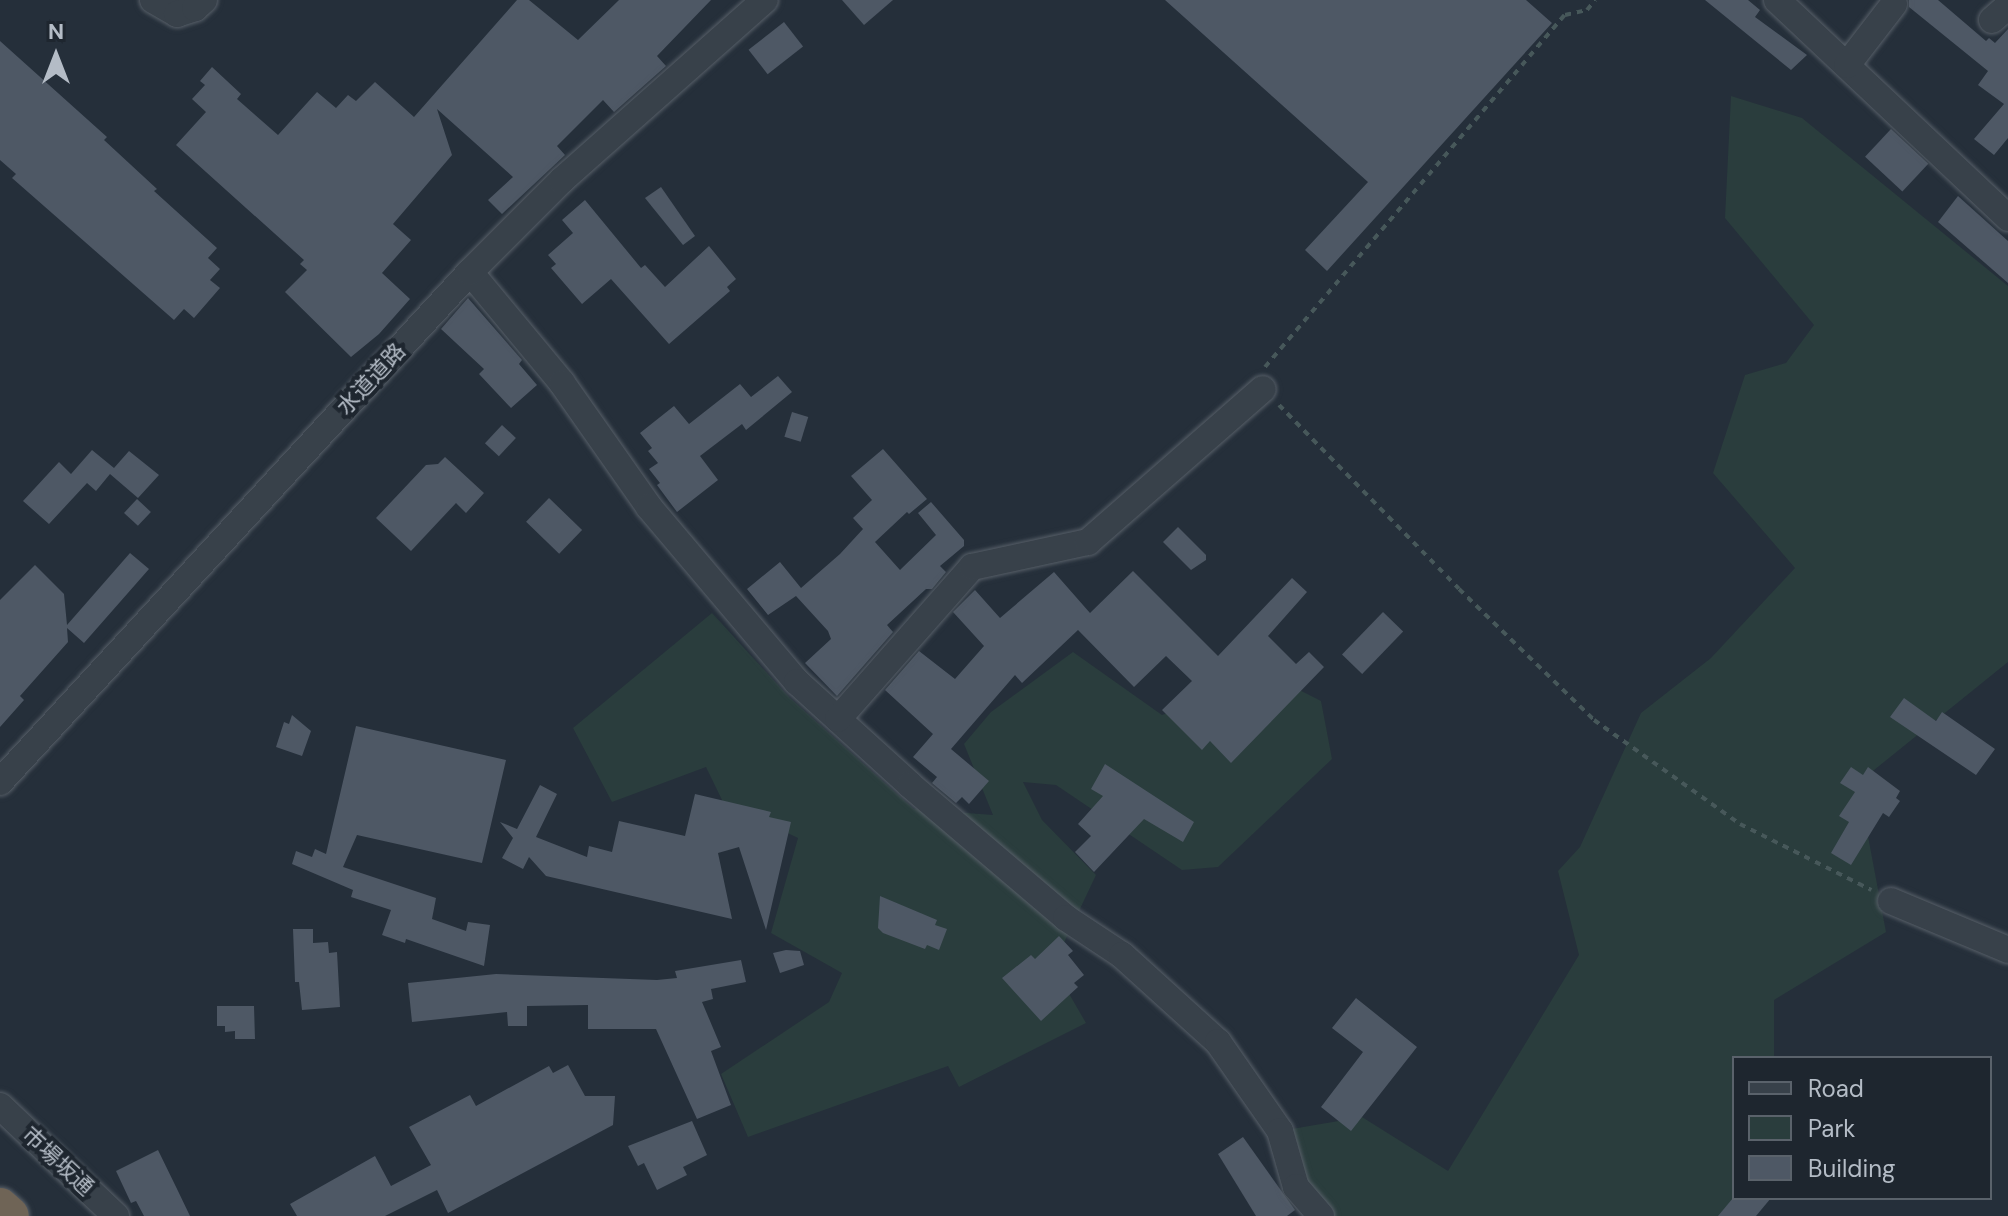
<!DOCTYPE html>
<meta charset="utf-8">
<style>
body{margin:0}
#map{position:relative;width:2008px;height:1216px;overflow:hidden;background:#252f3a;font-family:"DM Sans","Noto Sans JP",sans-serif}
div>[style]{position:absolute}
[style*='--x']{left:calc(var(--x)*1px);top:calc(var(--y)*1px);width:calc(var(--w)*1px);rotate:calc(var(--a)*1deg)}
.green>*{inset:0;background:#2a3d3d}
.building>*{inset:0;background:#4e5865;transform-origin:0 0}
.path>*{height:4px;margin-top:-2px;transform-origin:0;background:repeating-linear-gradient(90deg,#47585a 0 6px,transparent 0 12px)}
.roads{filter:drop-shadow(0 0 2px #575f68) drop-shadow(0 0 2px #575f68)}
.minor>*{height:26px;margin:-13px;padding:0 13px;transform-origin:13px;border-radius:13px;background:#38414a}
.highway>*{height:38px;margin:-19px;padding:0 19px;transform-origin:19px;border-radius:19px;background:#6f6456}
span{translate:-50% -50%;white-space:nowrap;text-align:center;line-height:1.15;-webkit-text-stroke:8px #1e262f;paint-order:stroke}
.street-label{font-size:22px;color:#b4bcc6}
.legend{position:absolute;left:1732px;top:1056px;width:260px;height:144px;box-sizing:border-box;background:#1e262f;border:2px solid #5a626b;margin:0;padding:10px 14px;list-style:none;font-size:24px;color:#b4bcc6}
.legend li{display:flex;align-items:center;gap:16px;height:40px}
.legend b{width:40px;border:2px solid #5a626b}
.north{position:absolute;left:16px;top:16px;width:80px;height:80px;-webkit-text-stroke:6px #1e262f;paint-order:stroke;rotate:0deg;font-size:22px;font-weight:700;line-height:32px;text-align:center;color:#b4bcc6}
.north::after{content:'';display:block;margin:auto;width:28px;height:36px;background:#b4bcc6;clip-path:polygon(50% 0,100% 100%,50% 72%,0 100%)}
</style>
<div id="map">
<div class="green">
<i style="clip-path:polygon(1731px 96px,1802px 118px,2008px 286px,2008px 662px,1858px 783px,1886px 932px,1774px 1000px,1774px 1058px,1734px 1058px,1734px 1198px,1730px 1216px,1330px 1216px,1296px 1187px,1280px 1131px,1362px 1117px,1448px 1171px,1579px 955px,1558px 871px,1580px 847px,1641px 713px,1711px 658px,1795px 568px,1713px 473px,1745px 375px,1786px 363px,1814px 325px,1725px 218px)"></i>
<i style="clip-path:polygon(712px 613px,790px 698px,914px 809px,993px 815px,964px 744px,991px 712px,1073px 652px,1162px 715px,1272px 676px,1321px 701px,1332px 759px,1218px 867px,1182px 870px,1056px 785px,1023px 782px,1042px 820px,1096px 875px,1053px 966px,1086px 1023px,959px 1087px,948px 1066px,748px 1137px,721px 1074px,829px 1002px,842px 973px,771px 933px,798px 838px,723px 802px,706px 767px,612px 802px,573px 728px)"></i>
</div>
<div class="building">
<i style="clip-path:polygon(517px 0,529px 0,578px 40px,619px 0,711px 0,657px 56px,666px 66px,614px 112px,603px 100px,557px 146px,565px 155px,502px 214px,488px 200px,513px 177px,437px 109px,452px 155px,393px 224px,411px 240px,382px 273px,410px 299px,379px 334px,351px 357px,285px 292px,307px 270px,300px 264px,304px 260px,176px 145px,206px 112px,192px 99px,205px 85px,200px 81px,212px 67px,241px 94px,237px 99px,278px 135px,317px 92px,336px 108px,348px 95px,356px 101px,375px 82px,414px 117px)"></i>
<i style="clip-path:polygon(842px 0,893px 0,864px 25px)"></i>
<i style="clip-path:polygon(1165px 0,1526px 0,1552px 23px,1327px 271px,1305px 250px,1368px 182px)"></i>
<i style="clip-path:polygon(1705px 0,1748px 0,1760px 10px,1755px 17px,1807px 55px,1791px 70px)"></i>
<i style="clip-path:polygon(1909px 0,1938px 0,1986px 41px,1989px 38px,1995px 43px,2008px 29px,2008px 138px,1994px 155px,1974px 139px,2004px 104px,1978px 85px,1988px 71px,1909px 7px)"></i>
<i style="left:784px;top:22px;width:31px;height:45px;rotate:52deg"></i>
<i style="clip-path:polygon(0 41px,107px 137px,104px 140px,157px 189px,154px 191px,217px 248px,208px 258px,220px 269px,210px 280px,220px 288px,194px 318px,184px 309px,174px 320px,12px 178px,16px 174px,0 160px)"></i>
<i style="left:1891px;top:129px;width:51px;height:38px;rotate:43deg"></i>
<i style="clip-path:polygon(661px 187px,695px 236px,683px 245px,645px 198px)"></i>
<i style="clip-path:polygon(1958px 196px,2008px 241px,2008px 283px,1938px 222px)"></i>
<i style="clip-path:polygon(585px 200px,641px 268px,645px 265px,665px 287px,709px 246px,736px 279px,727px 287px,730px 291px,669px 344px,611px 279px,582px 304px,551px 268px,556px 264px,548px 255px,573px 233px,562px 220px)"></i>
<i style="clip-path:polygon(468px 298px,522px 360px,519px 364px,537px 385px,511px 408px,479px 374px,484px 369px,441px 329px)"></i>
<i style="clip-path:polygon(778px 376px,792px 392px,746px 430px,742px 424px,700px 456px,718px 480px,677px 512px,657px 485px,660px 483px,649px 469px,658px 463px,648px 451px,652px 448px,640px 433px,674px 406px,689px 424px,740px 384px,751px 397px)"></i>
<i style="left:792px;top:412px;width:17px;height:26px;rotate:17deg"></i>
<i style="left:502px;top:425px;width:19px;height:25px;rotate:43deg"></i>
<i style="clip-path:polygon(883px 449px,927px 499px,909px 514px,907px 512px,875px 542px,900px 570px,936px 535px,918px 513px,931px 502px,964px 540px,964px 546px,940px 566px,946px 572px,932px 589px,926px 589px,887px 625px,893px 632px,837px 696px,805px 663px,831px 639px,828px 631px,796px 596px,768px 615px,747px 589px,780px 562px,801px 588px,840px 554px,863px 529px,853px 518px,872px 500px,851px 476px)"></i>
<i style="clip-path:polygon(92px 450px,114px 468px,129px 451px,159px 475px,138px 498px,110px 474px,96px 491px,87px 483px,49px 524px,23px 501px,59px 462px,71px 474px)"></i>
<i style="clip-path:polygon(445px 457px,484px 493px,466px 513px,456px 503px,411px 551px,376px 518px,426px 465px,438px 464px)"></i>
<i style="left:549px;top:498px;width:46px;height:33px;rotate:44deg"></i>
<i style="left:137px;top:499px;width:19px;height:19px;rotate:43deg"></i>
<i style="clip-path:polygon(1178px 527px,1206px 555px,1206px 560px,1191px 570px,1163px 542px)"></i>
<i style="clip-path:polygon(130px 553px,149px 569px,84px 643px,67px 628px,68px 642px,20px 696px,24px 700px,0 727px,0 600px,35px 565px,64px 594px,67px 625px)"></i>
<i style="clip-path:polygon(1133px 571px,1218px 656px,1292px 578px,1307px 592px,1268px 636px,1296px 664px,1309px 652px,1324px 667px,1231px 763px,1210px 741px,1202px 750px,1162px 710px,1192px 681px,1166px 656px,1134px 687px,1078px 630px,1022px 683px,1015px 675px,951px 749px,989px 781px,969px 804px,962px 797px,956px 803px,932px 783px,937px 777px,913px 757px,933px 734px,885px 690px,919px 651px,955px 679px,984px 646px,953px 612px,975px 590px,1000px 618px,1054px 572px,1090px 613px)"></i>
<i style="left:1383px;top:612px;width:28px;height:59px;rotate:44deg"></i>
<i style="clip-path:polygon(1904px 698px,1936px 721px,1942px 712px,1995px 749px,1976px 775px,1890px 717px)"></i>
<i style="clip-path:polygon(292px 715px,311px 731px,302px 756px,276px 747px,284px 722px,289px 724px)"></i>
<i style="clip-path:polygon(356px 726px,506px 760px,482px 863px,357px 835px,343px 867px,436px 898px,432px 919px,466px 931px,468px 922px,490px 925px,484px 966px,406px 939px,405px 943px,382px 935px,391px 910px,351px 897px,353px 890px,292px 864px,296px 851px,312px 857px,315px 849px,326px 854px)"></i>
<i style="clip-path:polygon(1105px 764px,1194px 822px,1183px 842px,1144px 819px,1094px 872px,1075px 852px,1091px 836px,1078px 824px,1103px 796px,1091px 789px)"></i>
<i style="clip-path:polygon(1851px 767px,1863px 775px,1868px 767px,1900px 791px,1896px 798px,1900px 801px,1889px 817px,1883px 813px,1851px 865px,1831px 853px,1849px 822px,1839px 816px,1855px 792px,1840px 783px)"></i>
<i style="clip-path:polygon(540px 785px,557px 794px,536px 837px,587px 857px,589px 846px,612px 852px,619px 821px,685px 836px,695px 794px,771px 812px,769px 817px,791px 822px,766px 930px,739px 847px,718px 853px,732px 919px,546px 876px,529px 857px,523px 869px,502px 858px,513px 838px,500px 822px,517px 829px)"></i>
<i style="clip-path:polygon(880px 896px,937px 920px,935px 925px,947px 929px,939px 950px,927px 945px,925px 949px,883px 933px,878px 928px)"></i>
<i style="clip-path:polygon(293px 929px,313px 929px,313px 943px,328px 942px,329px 953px,337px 952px,340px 1007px,302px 1010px,299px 982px,295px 982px)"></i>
<i style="clip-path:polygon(1059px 936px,1073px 951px,1068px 955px,1084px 975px,1074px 983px,1078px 987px,1041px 1021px,1002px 978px,1031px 955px,1035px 959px)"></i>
<i style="clip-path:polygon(786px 950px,800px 951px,804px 965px,780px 973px,773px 953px)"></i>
<i style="clip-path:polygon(741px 960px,746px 982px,711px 989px,713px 999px,702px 1002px,721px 1047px,711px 1051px,731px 1105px,697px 1119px,656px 1029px,588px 1029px,588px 1005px,527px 1006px,527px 1026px,508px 1026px,507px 1012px,412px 1022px,408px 983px,496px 974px,657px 980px,677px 978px,675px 971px)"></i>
<i style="clip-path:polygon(1356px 998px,1417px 1047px,1351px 1131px,1321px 1107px,1363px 1052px,1332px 1028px)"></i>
<i style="clip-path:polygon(217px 1006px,254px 1006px,255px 1039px,235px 1039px,235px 1031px,225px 1032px,225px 1026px,217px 1026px)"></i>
<i style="clip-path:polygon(568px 1065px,585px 1096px,615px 1096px,613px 1125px,448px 1213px,437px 1190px,385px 1216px,297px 1216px,290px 1204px,375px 1156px,391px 1186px,431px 1165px,409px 1127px,470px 1095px,476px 1106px,549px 1066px,553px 1073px)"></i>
<i style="clip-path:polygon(692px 1121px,707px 1155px,683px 1167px,687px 1175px,657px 1190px,644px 1163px,638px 1166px,628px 1146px)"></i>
<i style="clip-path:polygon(1243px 1137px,1295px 1210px,1287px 1216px,1256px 1216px,1218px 1154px)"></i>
<i style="clip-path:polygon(158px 1150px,178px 1191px,190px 1216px,144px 1216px,136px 1201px,131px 1203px,116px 1171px)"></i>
<i style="clip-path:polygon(1733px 1198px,1771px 1198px,1756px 1216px,1718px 1216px)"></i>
</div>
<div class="path">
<i style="--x:1265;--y:367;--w:462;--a:-49.6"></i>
<i style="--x:1565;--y:15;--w:23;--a:-13"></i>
<i style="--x:1587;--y:10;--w:13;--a:-51"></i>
<i style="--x:1279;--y:405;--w:257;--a:45.6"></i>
<i style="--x:1459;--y:589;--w:188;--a:44.1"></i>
<i style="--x:1594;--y:720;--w:179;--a:35.5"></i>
<i style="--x:1740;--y:824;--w:147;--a:26.7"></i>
</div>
<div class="roads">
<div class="minor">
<i style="--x:153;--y:0;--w:28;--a:30"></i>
<i style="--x:177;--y:14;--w:19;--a:-18"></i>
<i style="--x:195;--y:8;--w:12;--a:-42"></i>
<i style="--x:1777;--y:0;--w:318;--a:43.3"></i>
<i style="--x:1992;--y:20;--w:21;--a:-41"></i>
<i style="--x:1847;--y:65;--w:77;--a:-52.4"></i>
<i style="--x:470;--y:272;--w:144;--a:50.3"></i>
<i style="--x:562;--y:383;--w:151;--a:54.9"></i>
<i style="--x:649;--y:507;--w:229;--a:49.8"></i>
<i style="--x:797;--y:682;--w:153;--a:42.3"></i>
<i style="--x:910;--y:785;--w:205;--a:40.4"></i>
<i style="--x:1066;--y:918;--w:67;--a:33.5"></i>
<i style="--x:1122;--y:955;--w:130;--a:42.2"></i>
<i style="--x:1218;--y:1042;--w:108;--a:55.1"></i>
<i style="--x:1280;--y:1131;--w:58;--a:74.1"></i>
<i style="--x:1296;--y:1187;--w:38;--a:49"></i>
<i style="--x:838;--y:719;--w:203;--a:-48.6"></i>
<i style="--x:972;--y:567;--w:119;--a:-12.2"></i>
<i style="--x:1088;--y:542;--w:232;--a:-41.2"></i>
<i style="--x:0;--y:782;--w:694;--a:-47.34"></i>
<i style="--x:470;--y:272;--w:130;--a:-45"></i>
<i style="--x:562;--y:180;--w:271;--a:-41.6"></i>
<i style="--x:1891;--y:901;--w:127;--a:22.7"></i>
<i style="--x:0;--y:1106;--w:160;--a:43.5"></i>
</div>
<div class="highway">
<i style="--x:0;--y:1207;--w:13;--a:42"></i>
</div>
</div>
<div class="street-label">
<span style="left:371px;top:379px;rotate:-47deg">水道道路</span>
<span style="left:58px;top:1161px;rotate:43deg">市場坂通</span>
</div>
<ul class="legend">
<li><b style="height:10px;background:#38414a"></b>Road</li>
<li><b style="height:22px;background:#2a3d3d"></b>Park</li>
<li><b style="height:22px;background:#4e5865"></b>Building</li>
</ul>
<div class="north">N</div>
</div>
